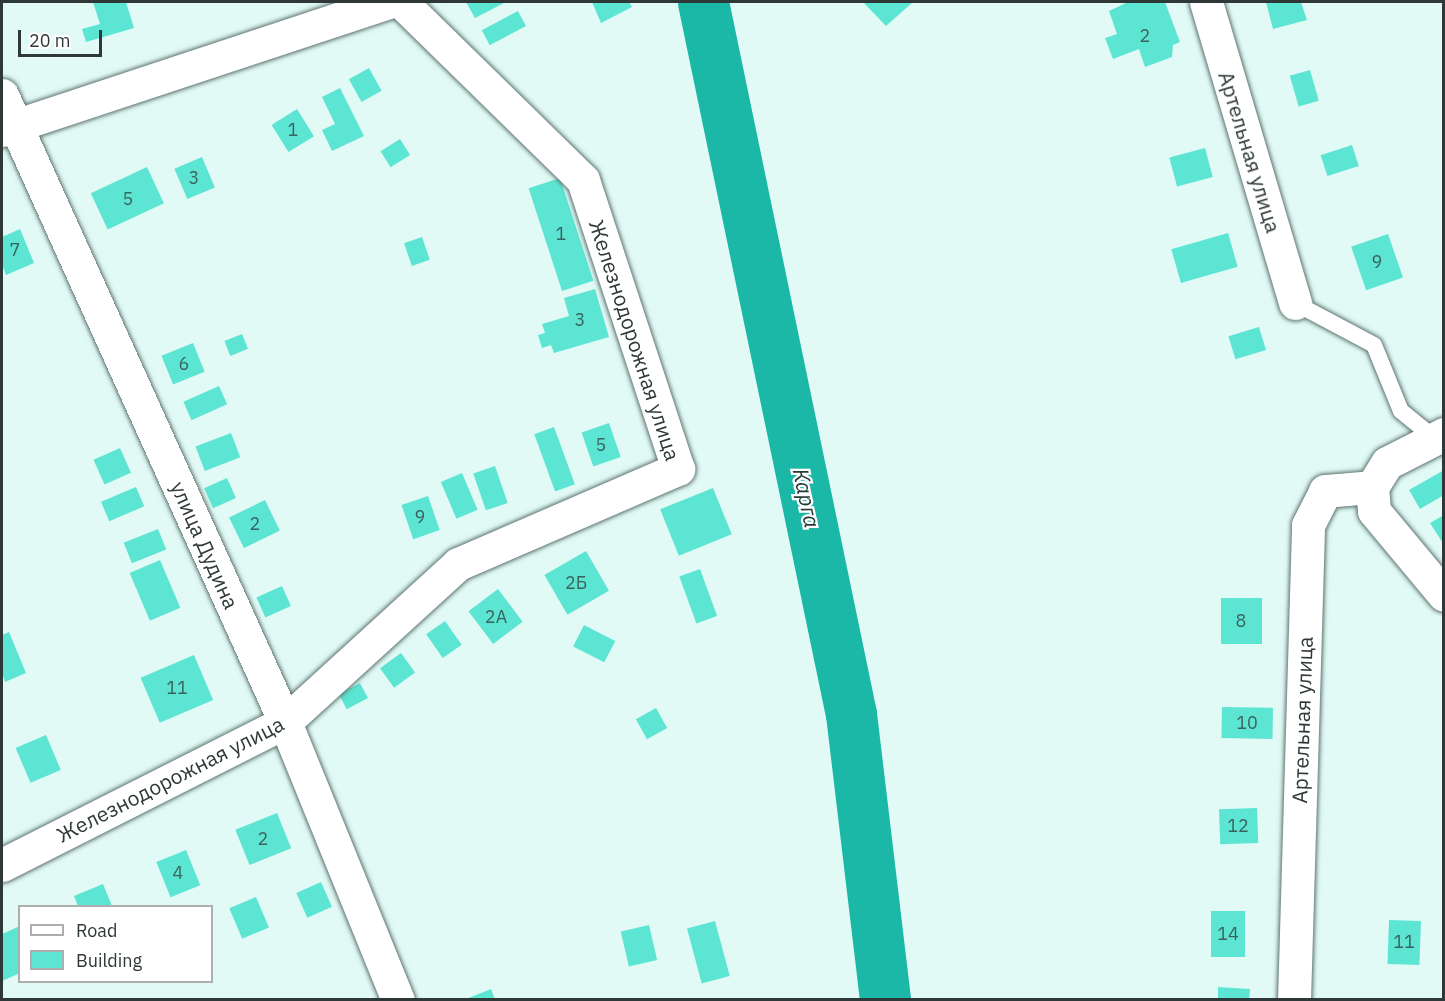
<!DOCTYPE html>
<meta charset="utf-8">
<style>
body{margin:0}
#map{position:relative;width:1445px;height:1001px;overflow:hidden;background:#e1faf6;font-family:"IBM Plex Sans",sans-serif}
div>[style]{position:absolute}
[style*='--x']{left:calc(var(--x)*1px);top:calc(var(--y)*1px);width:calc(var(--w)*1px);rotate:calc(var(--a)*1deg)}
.river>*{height:51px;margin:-25.5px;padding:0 25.5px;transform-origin:25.5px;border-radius:25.5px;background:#1bb8a7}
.building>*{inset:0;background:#5de5d3;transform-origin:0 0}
.roads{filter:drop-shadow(0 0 2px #5e7470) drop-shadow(0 0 2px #5e7470)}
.service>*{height:16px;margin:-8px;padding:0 8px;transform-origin:8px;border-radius:8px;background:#fff}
.minor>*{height:33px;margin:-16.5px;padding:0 16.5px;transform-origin:16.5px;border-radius:16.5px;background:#fff}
span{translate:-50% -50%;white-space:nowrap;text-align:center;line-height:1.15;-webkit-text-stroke:4.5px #fff;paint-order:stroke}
.number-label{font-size:18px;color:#3a635d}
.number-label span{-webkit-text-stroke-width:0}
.street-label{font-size:21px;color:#2e3836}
.water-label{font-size:22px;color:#233a37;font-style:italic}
.frame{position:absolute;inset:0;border:3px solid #2e3836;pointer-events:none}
.legend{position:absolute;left:18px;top:905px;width:195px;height:78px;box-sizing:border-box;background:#fff;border:2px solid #abafaf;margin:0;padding:8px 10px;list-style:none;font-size:18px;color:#2e3836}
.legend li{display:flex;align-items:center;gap:12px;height:30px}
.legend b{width:30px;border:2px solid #abafaf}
.scale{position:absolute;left:18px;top:30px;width:84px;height:27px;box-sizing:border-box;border:3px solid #2e3836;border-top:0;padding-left:8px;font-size:18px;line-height:21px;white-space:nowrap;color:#2e3836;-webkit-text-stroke:4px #fff;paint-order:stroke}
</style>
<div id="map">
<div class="river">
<i style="--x:703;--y:2;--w:727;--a:78.26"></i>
<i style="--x:851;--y:714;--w:288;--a:83.2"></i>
</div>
<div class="building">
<i style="clip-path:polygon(93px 2px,126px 2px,134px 28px,86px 42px,82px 29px,100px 24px)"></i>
<i style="clip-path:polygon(466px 2px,506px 2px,475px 18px)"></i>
<i style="clip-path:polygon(592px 2px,629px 2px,632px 7px,601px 23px)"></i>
<i style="clip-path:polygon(863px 2px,913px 2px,886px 26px)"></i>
<i style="clip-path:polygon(1128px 2px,1165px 2px,1180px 42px,1173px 45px,1172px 57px,1145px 67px,1139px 49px,1113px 59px,1105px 38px,1117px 34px,1109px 11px)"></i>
<i style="clip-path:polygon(1266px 2px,1301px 2px,1307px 20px,1273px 29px)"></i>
<i style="left:518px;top:11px;width:17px;height:41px;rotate:62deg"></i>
<i style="left:369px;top:68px;width:26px;height:23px;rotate:61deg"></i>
<i style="left:1310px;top:70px;width:32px;height:21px;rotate:74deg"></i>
<i style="clip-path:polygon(340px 88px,364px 136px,332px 151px,322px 130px,335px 124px,322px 97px)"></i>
<i style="left:297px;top:109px;width:32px;height:30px;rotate:58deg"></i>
<i style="left:400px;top:139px;width:19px;height:23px;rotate:58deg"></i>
<i style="left:1352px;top:145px;width:22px;height:33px;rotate:72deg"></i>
<i style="left:1205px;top:148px;width:30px;height:37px;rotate:75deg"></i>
<i style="left:202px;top:157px;width:33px;height:30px;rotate:67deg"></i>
<i style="left:147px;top:167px;width:40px;height:62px;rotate:65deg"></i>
<i style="left:560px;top:178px;width:108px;height:33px;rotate:72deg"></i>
<i style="clip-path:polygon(20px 229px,34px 263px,6px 275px,2px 264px,2px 237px)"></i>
<i style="left:1228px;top:233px;width:35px;height:59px;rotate:74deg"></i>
<i style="left:1388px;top:234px;width:46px;height:39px;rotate:71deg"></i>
<i style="left:422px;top:237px;width:24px;height:19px;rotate:71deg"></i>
<i style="clip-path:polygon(595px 289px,609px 337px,554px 353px,551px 345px,542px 348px,538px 335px,545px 333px,542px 324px,569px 316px,564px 298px)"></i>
<i style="left:1259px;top:327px;width:24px;height:32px;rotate:73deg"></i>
<i style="left:242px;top:334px;width:16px;height:19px;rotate:68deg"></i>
<i style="left:193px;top:343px;width:31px;height:34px;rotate:68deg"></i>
<i style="left:219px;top:386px;width:20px;height:39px;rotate:66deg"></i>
<i style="left:609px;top:423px;width:36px;height:29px;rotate:71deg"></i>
<i style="left:554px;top:427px;width:61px;height:21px;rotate:70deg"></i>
<i style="left:231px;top:433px;width:26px;height:38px;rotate:69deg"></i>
<i style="left:120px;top:448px;width:27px;height:29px;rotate:66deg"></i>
<i style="left:495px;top:466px;width:39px;height:23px;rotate:71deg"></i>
<i style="clip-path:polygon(1444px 470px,1444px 495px,1420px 509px,1409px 490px)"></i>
<i style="left:462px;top:473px;width:40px;height:23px;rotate:67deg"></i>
<i style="left:227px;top:478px;width:22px;height:25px;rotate:66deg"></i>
<i style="left:136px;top:487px;width:21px;height:38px;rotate:67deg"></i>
<i style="left:713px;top:488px;width:50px;height:57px;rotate:68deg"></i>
<i style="left:428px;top:496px;width:36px;height:28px;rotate:71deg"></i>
<i style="left:265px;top:500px;width:34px;height:40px;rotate:64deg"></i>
<i style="clip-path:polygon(1444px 515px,1444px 545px,1430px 523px)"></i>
<i style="left:158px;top:529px;width:22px;height:37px;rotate:68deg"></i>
<i style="left:586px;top:551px;width:46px;height:48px;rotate:60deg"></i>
<i style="left:160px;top:560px;width:52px;height:33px;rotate:67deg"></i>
<i style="left:700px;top:569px;width:50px;height:22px;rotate:70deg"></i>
<i style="left:282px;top:586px;width:22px;height:28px;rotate:66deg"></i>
<i style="left:498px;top:589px;width:41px;height:37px;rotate:53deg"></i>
<i style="left:1221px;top:598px;width:41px;height:46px"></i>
<i style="left:445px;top:621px;width:29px;height:23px;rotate:55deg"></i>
<i style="left:584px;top:625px;width:35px;height:24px;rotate:27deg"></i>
<i style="clip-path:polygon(9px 632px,26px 673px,5px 682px,2px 672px,2px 635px)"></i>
<i style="left:401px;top:653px;width:24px;height:26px;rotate:54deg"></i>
<i style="left:194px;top:655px;width:49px;height:58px;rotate:67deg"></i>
<i style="left:360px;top:683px;width:17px;height:24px;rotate:62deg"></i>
<i style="left:1222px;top:707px;width:51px;height:31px;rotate:1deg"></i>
<i style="left:656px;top:708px;width:23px;height:23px;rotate:61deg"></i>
<i style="left:46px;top:735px;width:38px;height:33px;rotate:67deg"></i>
<i style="left:1257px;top:808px;width:35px;height:38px;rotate:88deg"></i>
<i style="left:277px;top:813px;width:38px;height:45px;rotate:68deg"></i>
<i style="left:186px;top:850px;width:38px;height:32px;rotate:68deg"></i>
<i style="left:321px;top:882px;width:27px;height:27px;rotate:66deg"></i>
<i style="clip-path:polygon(103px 884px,112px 906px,78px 906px,74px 896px)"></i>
<i style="left:256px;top:897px;width:33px;height:29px;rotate:67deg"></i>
<i style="left:1211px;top:911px;width:34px;height:46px"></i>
<i style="left:1389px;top:920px;width:32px;height:44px;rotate:2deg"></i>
<i style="left:715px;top:921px;width:57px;height:29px;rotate:75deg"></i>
<i style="left:649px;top:925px;width:36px;height:29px;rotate:77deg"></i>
<i style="clip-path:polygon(20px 926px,20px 973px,2px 981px,2px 934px)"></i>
<i style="clip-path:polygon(1218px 987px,1250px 989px,1249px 1000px,1218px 1000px)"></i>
<i style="clip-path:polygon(491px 989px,495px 1000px,466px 1000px,466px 999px)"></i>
</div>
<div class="roads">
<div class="service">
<i style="--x:1295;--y:303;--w:89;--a:28"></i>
<i style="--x:1374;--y:345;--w:71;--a:67.8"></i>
<i style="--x:1401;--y:411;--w:40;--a:39"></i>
</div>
<div class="minor">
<i style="--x:1206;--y:2;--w:314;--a:73.5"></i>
<i style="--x:2;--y:95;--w:688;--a:65.71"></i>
<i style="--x:285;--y:722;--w:300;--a:67.9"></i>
<i style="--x:2;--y:130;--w:409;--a:-18.3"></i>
<i style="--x:1444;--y:434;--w:64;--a:153"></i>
<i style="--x:1387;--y:463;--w:28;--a:122"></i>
<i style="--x:1372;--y:487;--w:24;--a:85"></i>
<i style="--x:1374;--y:511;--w:109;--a:50.2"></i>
<i style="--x:2;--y:865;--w:317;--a:-26.8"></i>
<i style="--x:285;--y:722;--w:234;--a:-42.4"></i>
<i style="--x:458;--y:564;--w:240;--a:-23.4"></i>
<i style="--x:678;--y:469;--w:304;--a:-108.2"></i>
<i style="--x:583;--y:180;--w:255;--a:-135.6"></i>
<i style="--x:1294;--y:1000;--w:475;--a:-88.3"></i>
<i style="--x:1308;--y:525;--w:38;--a:-63"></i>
<i style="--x:1325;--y:491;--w:47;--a:-4.9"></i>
</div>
</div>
<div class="number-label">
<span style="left:1145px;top:36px">2</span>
<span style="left:293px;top:130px">1</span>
<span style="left:194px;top:178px">3</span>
<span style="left:128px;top:199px">5</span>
<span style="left:561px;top:234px">1</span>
<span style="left:15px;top:250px">7</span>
<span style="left:1377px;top:262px">9</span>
<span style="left:580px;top:320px">3</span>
<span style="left:184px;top:364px">6</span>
<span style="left:601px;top:445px">5</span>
<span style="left:420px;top:517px">9</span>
<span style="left:255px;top:524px">2</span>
<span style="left:576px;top:583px">2Б</span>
<span style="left:496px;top:617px">2А</span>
<span style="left:1241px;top:621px">8</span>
<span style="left:177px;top:688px">11</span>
<span style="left:1247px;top:723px">10</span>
<span style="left:1238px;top:826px">12</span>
<span style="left:263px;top:839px">2</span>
<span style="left:178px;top:873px">4</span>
<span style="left:1228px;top:934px">14</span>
<span style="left:1404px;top:942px">11</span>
</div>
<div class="street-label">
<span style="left:1250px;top:152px;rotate:73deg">Артельная улица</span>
<span style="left:635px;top:340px;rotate:72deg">Железнодорожная улица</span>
<span style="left:205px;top:545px;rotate:66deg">улица Дудина</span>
<span style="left:1302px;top:720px;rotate:-88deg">Артельная улица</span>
<span style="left:170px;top:779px;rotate:-27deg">Железнодорожная улица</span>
</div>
<div class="water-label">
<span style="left:807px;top:498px;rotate:78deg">Карга</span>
</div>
<div class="frame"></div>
<ul class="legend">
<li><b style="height:8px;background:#fff"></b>Road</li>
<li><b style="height:16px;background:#5de5d3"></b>Building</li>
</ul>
<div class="scale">20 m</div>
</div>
